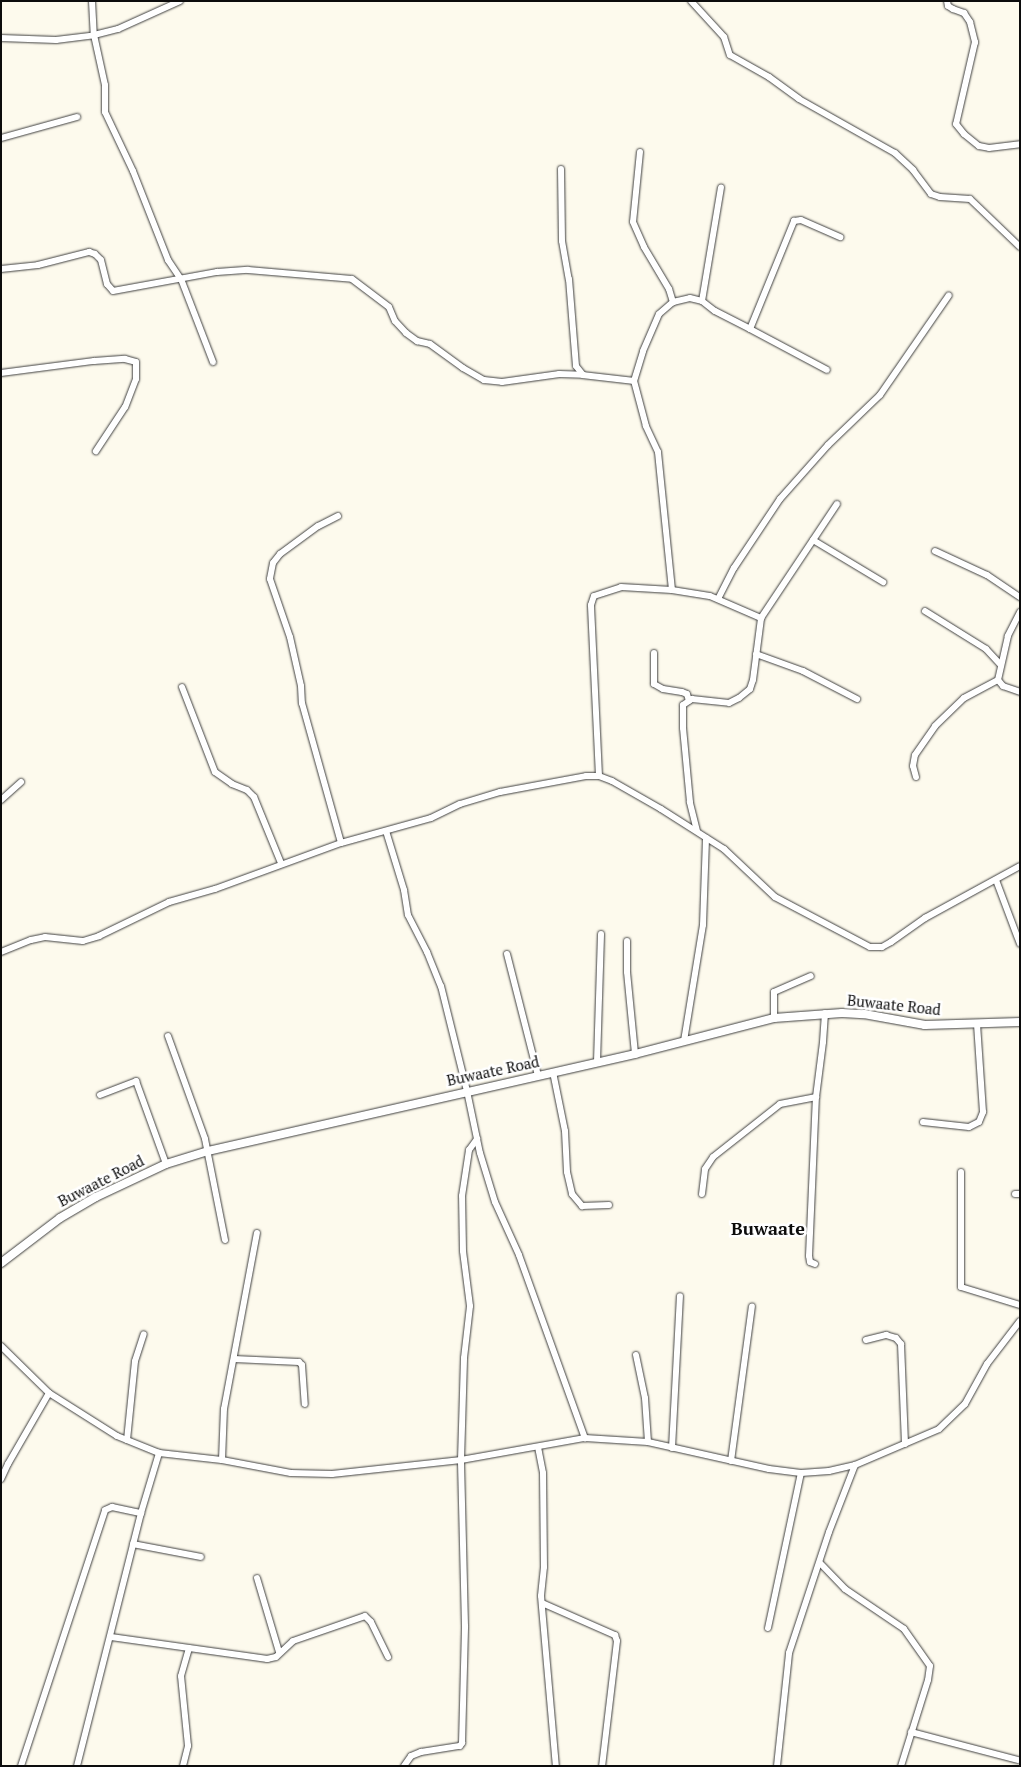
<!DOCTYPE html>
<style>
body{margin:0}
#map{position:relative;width:1021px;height:1767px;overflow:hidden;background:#fdfaed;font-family:"PT Serif",serif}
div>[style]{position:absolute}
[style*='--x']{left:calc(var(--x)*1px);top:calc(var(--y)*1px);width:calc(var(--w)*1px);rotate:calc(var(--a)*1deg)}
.roads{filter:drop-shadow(0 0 1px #3f3f3f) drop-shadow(0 0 1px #3f3f3f)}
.minor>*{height:6px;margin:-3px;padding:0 3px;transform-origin:3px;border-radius:3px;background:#fff}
.tertiary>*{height:8px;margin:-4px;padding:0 4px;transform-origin:4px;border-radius:4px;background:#fff}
span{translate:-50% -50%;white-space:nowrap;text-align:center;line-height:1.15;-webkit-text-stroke:5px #fff;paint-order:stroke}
.street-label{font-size:15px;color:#0c0c0c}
.quarter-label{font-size:18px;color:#0c0c0c;font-weight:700}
.frame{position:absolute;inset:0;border:2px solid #0c0c0c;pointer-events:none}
</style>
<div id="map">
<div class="roads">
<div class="minor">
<i style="--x:92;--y:1;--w:34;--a:87"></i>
<i style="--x:94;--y:35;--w:51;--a:77.6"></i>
<i style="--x:105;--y:85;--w:27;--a:90"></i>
<i style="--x:105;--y:112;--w:65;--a:64.6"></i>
<i style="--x:133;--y:171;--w:96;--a:68.5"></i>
<i style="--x:168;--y:260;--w:23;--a:56"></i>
<i style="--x:181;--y:279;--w:89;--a:68.9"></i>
<i style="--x:691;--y:1;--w:49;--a:47.5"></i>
<i style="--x:724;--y:37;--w:19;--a:72"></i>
<i style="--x:730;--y:55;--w:45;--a:29.4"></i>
<i style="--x:769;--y:77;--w:37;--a:36"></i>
<i style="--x:799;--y:99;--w:110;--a:29.4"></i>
<i style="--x:895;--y:153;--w:25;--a:43"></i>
<i style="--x:913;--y:170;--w:30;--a:53"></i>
<i style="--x:931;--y:194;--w:9;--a:18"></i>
<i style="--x:940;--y:197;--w:30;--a:4"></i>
<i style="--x:970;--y:199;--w:69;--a:43.8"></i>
<i style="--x:947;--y:1;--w:5;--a:79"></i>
<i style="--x:948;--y:6;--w:6;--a:31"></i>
<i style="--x:953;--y:9;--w:12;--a:20"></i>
<i style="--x:964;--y:13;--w:11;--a:56"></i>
<i style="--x:970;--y:22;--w:21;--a:76"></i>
<i style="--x:975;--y:42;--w:84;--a:103"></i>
<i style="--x:956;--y:124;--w:13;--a:51"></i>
<i style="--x:964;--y:134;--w:19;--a:39"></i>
<i style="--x:979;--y:146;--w:10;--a:11"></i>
<i style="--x:989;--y:148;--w:31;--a:-7"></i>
<i style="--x:1;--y:38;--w:55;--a:2.1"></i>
<i style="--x:56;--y:40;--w:38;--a:-7"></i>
<i style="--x:94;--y:35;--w:25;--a:-14"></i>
<i style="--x:118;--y:29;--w:68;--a:-24.3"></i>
<i style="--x:1;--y:138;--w:79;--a:-15.4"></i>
<i style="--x:640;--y:152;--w:70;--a:95.7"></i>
<i style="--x:633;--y:222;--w:27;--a:66"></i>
<i style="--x:644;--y:247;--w:49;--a:59.2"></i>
<i style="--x:669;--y:289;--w:14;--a:73"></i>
<i style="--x:561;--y:169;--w:72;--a:89.2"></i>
<i style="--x:562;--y:241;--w:39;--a:80"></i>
<i style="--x:569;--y:279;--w:87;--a:85.4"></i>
<i style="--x:576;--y:366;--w:11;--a:52"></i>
<i style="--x:583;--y:375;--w:51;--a:6.7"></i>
<i style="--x:1;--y:269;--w:37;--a:-6"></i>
<i style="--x:38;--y:265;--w:53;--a:-14.3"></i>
<i style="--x:89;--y:252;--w:6;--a:18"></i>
<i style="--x:95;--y:254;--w:8;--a:45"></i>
<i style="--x:101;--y:260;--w:25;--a:76"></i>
<i style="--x:107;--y:284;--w:9;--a:49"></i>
<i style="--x:113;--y:291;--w:106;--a:-10.4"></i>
<i style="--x:217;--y:272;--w:31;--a:-4"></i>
<i style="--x:248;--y:270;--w:104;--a:4.9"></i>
<i style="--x:352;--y:279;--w:46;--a:37.1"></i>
<i style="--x:389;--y:307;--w:15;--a:67"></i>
<i style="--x:395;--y:321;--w:16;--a:47"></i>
<i style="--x:406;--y:333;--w:14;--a:36"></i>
<i style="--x:417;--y:341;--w:13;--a:13"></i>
<i style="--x:430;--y:344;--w:41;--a:36"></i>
<i style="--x:463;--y:368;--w:24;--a:30"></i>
<i style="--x:484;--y:380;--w:18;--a:6"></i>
<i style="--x:502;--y:382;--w:58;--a:-8"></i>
<i style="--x:559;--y:374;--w:24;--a:2"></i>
<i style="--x:702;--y:301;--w:115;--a:-80.5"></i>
<i style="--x:750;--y:329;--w:87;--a:28"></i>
<i style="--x:1;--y:373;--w:94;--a:-7.4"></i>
<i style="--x:94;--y:361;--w:31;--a:-4"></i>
<i style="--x:125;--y:359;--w:11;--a:15"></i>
<i style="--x:136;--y:362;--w:17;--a:90"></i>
<i style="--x:136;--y:379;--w:30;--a:111"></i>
<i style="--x:125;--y:407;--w:53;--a:123.4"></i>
<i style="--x:338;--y:516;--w:22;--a:153"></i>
<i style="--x:318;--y:526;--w:47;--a:143.6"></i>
<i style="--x:280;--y:554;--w:11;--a:128"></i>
<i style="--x:273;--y:563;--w:16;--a:101"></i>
<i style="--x:270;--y:579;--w:61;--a:71"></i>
<i style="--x:290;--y:637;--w:50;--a:77.3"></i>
<i style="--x:301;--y:686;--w:17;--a:87"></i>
<i style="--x:302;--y:703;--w:145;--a:74.4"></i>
<i style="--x:813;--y:540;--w:82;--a:31"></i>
<i style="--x:935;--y:551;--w:57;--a:24.8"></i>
<i style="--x:987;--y:575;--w:40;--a:34"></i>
<i style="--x:672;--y:590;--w:139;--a:-95.8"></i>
<i style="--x:658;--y:452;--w:29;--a:-115"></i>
<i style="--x:646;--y:426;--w:47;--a:-104.9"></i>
<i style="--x:634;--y:381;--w:31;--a:-73"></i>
<i style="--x:643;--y:351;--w:40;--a:-66.6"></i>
<i style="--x:659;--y:314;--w:18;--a:-41"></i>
<i style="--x:673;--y:302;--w:17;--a:-13"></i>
<i style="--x:690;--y:298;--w:12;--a:14"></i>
<i style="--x:702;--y:301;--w:16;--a:38"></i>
<i style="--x:715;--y:311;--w:39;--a:27"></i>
<i style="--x:750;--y:329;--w:117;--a:-67.8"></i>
<i style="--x:794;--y:221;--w:7;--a:-8"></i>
<i style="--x:801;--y:220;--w:43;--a:23.6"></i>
<i style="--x:718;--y:599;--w:35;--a:-63"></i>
<i style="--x:734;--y:568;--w:83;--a:-56.3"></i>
<i style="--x:780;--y:499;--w:72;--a:-48.4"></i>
<i style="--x:828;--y:445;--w:72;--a:-43.9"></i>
<i style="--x:880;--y:395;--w:121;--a:-55.4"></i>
<i style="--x:925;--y:611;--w:72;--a:31.9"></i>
<i style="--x:986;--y:649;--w:21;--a:47"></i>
<i style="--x:1020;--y:612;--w:27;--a:117"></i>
<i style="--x:1008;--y:636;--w:45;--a:102.8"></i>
<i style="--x:998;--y:680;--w:8;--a:50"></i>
<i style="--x:1003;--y:686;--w:18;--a:19"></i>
<i style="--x:654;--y:653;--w:31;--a:90"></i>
<i style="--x:654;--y:684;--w:10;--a:29"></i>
<i style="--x:663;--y:689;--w:19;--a:9"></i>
<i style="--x:682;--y:692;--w:5;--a:22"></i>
<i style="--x:687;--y:694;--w:7;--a:74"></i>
<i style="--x:756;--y:654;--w:50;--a:19.9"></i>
<i style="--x:803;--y:671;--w:61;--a:27.4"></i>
<i style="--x:182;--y:687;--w:91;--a:68.8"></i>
<i style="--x:215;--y:772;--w:21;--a:35"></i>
<i style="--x:232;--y:784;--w:16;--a:22"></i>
<i style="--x:247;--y:790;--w:10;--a:45"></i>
<i style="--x:254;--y:797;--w:71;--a:67.8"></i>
<i style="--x:599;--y:776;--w:171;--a:-92.7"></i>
<i style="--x:591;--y:605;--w:9;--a:-72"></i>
<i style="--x:594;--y:596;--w:28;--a:-18"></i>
<i style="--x:621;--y:587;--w:51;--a:3.4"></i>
<i style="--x:672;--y:590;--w:38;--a:9"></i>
<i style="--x:710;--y:596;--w:56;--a:23.3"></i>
<i style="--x:916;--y:777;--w:11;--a:-105"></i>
<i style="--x:913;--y:766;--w:11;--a:-80"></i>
<i style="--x:915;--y:755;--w:35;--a:-55"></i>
<i style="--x:935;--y:726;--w:40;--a:-44"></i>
<i style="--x:964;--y:698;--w:38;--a:-28"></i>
<i style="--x:1;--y:800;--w:27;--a:-42"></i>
<i style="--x:386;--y:831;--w:62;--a:73"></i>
<i style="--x:404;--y:890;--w:25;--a:81"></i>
<i style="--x:408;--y:915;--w:42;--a:62.8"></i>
<i style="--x:427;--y:952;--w:37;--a:68"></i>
<i style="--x:441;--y:986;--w:108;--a:76.1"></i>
<i style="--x:467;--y:1091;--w:63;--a:78.2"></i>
<i style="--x:480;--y:1153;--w:51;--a:73"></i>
<i style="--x:495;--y:1202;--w:58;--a:65.6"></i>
<i style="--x:519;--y:1255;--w:195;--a:70.2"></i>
<i style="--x:697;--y:831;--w:30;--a:-104"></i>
<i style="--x:690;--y:802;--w:74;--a:-95.4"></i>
<i style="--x:683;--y:728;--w:23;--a:-90"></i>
<i style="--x:683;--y:705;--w:11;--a:-34"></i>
<i style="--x:692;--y:699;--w:37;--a:6"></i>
<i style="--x:729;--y:703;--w:11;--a:-27"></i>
<i style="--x:739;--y:698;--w:14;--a:-39"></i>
<i style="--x:750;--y:689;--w:9;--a:-72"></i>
<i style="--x:753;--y:680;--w:63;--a:-82.6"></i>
<i style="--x:761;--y:618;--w:137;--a:-56.3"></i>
<i style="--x:996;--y:880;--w:68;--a:69.4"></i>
<i style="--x:627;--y:941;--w:31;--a:90"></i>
<i style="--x:627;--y:972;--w:82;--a:84.4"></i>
<i style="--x:1;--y:952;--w:32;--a:-22"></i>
<i style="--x:31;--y:940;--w:14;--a:-12"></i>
<i style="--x:45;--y:937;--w:38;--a:6"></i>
<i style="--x:83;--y:941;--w:17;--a:-17"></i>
<i style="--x:99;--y:936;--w:78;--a:-25.9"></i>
<i style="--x:169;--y:902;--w:48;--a:-15.8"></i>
<i style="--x:215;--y:889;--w:134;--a:-20.1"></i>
<i style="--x:341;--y:843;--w:93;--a:-15.5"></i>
<i style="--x:431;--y:818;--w:32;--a:-26"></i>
<i style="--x:460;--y:804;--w:42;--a:-16.7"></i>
<i style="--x:500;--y:792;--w:87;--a:-10.5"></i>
<i style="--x:586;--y:776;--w:13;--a:0"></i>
<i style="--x:599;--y:776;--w:14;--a:21"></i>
<i style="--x:612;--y:781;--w:56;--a:29.7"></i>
<i style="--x:661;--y:809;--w:75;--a:32.4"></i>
<i style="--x:724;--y:849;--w:70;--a:43.3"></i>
<i style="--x:775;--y:897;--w:107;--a:27.8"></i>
<i style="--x:870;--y:947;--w:12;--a:0"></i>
<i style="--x:882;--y:947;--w:10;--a:-29"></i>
<i style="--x:891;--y:942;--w:42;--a:-35.2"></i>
<i style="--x:925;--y:918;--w:108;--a:-28.7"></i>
<i style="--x:507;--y:954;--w:126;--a:75.7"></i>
<i style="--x:774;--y:1018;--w:26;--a:-90"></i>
<i style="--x:774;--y:992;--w:40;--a:-23.4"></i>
<i style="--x:168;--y:1036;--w:109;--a:70.2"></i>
<i style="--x:205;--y:1139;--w:103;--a:78.8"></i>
<i style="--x:684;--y:1041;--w:118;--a:-80.7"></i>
<i style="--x:703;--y:925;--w:87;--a:-88"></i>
<i style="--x:597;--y:1062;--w:128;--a:-88.2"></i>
<i style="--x:553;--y:1072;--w:60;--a:78.5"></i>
<i style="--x:565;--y:1131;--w:41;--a:87.2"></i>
<i style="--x:567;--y:1172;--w:23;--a:77"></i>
<i style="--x:572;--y:1194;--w:16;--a:50"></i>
<i style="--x:582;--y:1206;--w:27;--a:-2"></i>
<i style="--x:100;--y:1095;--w:39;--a:-21"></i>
<i style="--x:136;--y:1081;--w:88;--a:70.1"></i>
<i style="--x:923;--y:1122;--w:46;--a:6.2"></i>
<i style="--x:969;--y:1127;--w:11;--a:-27"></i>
<i style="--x:979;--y:1122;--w:11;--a:-68"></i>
<i style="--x:983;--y:1112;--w:89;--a:-93.9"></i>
<i style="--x:961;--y:1172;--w:115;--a:90"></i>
<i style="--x:961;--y:1287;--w:62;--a:17"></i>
<i style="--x:702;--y:1194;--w:25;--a:-83"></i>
<i style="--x:705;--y:1169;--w:14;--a:-56"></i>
<i style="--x:713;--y:1157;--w:85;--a:-38.3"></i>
<i style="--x:780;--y:1104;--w:37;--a:-11"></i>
<i style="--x:1015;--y:1194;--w:5;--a:0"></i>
<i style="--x:815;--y:1264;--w:5;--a:-158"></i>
<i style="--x:810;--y:1262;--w:6;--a:-99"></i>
<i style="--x:809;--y:1256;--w:159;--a:-87.5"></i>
<i style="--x:816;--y:1097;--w:55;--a:-82.7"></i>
<i style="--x:823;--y:1042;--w:29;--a:-86"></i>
<i style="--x:866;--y:1340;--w:21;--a:-14"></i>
<i style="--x:886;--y:1335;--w:10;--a:17"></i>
<i style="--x:896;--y:1338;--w:8;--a:50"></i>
<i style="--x:901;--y:1344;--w:100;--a:87.7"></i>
<i style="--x:1;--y:1346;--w:67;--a:44.4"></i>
<i style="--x:49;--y:1393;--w:80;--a:32.3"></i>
<i style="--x:117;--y:1436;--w:45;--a:22"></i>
<i style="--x:159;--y:1453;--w:63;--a:6.3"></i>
<i style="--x:222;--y:1460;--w:70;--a:10.7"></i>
<i style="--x:291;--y:1473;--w:41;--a:1.4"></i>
<i style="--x:332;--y:1474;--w:130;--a:-6.2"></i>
<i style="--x:461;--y:1460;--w:126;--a:-10.1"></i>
<i style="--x:585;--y:1438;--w:63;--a:3.6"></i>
<i style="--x:648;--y:1442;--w:124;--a:12.6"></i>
<i style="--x:769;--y:1469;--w:32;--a:7"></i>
<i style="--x:801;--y:1473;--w:28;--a:-4"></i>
<i style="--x:829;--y:1471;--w:27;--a:-13"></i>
<i style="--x:855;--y:1465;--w:91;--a:-23.2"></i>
<i style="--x:939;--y:1429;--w:36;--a:-44"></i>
<i style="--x:965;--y:1404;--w:46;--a:-61.2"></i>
<i style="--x:987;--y:1364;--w:54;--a:-52.5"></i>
<i style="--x:636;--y:1355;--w:44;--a:78.2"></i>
<i style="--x:645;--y:1398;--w:44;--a:86.1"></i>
<i style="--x:234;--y:1359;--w:65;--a:2.6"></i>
<i style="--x:299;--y:1362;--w:4;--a:45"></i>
<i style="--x:302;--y:1365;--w:39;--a:86"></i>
<i style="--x:127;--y:1440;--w:79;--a:-84.2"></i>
<i style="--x:135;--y:1361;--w:28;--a:-72"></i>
<i style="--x:538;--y:1447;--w:26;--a:79"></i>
<i style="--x:543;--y:1473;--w:94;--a:89.4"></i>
<i style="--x:544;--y:1567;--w:29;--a:96"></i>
<i style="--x:541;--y:1596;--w:171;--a:85"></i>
<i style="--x:672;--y:1448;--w:152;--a:-87"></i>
<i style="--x:222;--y:1460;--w:51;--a:-87.8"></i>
<i style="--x:224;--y:1409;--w:179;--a:-79.4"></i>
<i style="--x:731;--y:1461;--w:156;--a:-82.3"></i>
<i style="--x:1;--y:1479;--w:17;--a:-65"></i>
<i style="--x:8;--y:1464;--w:82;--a:-60"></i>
<i style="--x:133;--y:1544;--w:69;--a:10.8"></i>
<i style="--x:820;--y:1563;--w:36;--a:46"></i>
<i style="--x:845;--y:1589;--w:71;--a:34.1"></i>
<i style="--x:904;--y:1629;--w:45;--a:54.9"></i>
<i style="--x:930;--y:1666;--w:14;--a:98"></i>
<i style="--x:928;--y:1680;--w:90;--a:107.4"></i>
<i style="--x:257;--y:1578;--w:77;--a:73.4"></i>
<i style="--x:542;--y:1603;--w:80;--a:23.7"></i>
<i style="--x:615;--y:1635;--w:6;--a:72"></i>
<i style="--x:617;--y:1641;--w:126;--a:96.8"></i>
<i style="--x:768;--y:1628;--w:158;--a:-78"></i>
<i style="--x:111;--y:1637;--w:158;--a:8"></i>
<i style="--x:267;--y:1659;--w:9;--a:-13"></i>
<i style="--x:276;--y:1657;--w:23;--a:-43"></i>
<i style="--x:293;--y:1641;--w:76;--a:-19.1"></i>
<i style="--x:365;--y:1616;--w:8;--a:45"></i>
<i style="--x:371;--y:1622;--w:39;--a:64"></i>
<i style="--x:911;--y:1732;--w:111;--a:14.7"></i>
<i style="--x:21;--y:1766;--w:269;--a:-71.8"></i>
<i style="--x:105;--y:1510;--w:8;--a:-23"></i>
<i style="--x:112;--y:1507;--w:30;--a:12"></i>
<i style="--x:77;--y:1766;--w:261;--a:-75.8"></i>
<i style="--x:141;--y:1513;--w:63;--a:-73.3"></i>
<i style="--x:183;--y:1766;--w:21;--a:-76"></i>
<i style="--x:188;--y:1746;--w:70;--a:-95.7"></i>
<i style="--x:181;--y:1676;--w:29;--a:-74"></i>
<i style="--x:404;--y:1766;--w:12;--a:-55"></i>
<i style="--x:411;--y:1756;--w:11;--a:-22"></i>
<i style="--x:421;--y:1752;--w:39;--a:-9"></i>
<i style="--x:460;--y:1746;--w:4;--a:-56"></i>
<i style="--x:462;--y:1743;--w:117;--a:-88.5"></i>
<i style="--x:465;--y:1626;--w:166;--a:-91.4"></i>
<i style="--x:461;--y:1460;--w:102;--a:-88.3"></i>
<i style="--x:464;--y:1358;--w:52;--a:-83.4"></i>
<i style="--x:470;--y:1306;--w:55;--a:-97.3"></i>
<i style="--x:463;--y:1251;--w:55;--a:-91"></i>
<i style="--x:462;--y:1196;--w:47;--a:-81.3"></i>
<i style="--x:469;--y:1150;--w:14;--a:-54"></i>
<i style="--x:777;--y:1766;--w:114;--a:-83.9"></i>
<i style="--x:789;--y:1653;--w:127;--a:-71.7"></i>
<i style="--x:829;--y:1532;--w:72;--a:-68.8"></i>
</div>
<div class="tertiary">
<i style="--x:1;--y:1263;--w:74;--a:-37.3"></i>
<i style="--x:60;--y:1218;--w:42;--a:-30.3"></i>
<i style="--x:96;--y:1197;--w:77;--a:-25.2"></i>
<i style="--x:166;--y:1164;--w:44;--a:-17.2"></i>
<i style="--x:208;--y:1151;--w:438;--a:-12.8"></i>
<i style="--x:635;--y:1054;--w:144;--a:-14.5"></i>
<i style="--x:774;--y:1018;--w:68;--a:-4.2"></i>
<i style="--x:842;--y:1013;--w:22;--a:3"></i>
<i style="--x:864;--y:1014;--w:62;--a:10.2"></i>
<i style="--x:925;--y:1025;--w:95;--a:-1.8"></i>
</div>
</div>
<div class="street-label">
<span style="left:894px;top:1005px;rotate:6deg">Buwaate Road</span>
<span style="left:493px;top:1071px;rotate:-12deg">Buwaate Road</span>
<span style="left:101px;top:1181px;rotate:-27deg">Buwaate Road</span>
</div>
<div class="quarter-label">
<span style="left:768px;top:1228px">Buwaate</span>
</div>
<div class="frame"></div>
</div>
